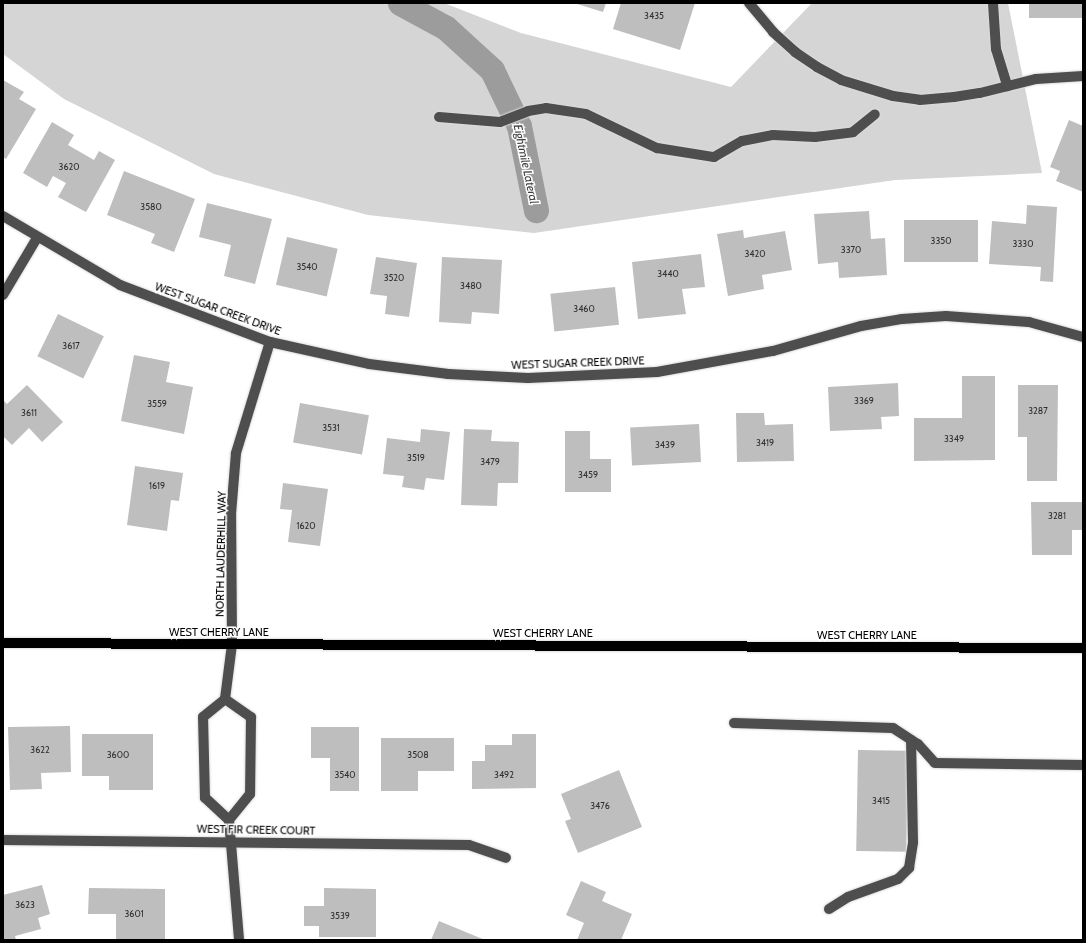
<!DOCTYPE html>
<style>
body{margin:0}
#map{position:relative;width:1086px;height:943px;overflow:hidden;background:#fff;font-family:Cabin,sans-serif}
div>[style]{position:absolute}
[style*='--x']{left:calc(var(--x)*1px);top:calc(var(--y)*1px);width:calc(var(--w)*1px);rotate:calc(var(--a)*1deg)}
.green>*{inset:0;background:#d5d5d5}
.canal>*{height:25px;margin:-12.5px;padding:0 12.5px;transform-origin:12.5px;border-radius:12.5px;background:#9c9c9c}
.building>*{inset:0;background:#bebebe;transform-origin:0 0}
.roads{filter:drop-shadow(0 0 1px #dbdbdb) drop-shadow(0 0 1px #dbdbdb)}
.minor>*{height:10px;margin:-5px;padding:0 5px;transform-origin:5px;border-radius:5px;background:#4e4e4e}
.major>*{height:10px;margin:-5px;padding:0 5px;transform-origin:5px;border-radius:5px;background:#000}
span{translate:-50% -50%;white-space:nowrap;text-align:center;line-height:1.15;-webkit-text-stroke:3px #fff;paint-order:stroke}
.number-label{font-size:9px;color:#303030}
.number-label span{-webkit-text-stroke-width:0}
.street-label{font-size:11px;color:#000}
.water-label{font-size:12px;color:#3d3d3d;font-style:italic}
.frame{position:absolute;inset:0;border:4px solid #000;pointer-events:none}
</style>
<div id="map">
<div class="green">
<i style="clip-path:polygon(3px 3px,444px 3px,521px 33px,731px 87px,812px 3px,1008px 3px,1042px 173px,895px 180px,534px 233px,368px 215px,214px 174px,64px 99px,3px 54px)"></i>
</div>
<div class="canal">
<i style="--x:400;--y:3;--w:52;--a:28.5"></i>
<i style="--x:446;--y:28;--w:62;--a:42.4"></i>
<i style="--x:492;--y:70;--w:62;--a:64.3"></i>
<i style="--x:519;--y:126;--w:86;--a:78.6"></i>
</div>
<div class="building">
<i style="clip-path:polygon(574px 3px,606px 3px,603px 12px)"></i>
<i style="clip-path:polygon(621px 3px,695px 3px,680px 50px,613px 29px)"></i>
<i style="left:1029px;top:3px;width:54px;height:15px"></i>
<i style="clip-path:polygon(3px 80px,24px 92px,19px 99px,36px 109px,6px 159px,3px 157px)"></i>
<i style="clip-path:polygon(1069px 120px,1083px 126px,1083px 192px,1056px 181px,1060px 171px,1050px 167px)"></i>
<i style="clip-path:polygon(52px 122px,74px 135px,68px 145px,94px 160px,99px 151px,115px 160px,86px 212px,58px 197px,66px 183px,53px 176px,47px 187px,23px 173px)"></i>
<i style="clip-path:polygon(124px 171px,195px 199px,174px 252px,151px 243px,155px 234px,107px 215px)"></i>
<i style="clip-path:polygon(207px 203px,272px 219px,255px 284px,224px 276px,231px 245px,199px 237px)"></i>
<i style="clip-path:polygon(1027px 205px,1057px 207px,1053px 282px,1040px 281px,1041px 267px,989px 264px,992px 221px,1026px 224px)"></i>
<i style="clip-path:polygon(869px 211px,871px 239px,885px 238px,887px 275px,839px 278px,838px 262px,818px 264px,814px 214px)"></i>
<i style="left:904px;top:220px;width:74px;height:42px"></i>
<i style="clip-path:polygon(743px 230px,744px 238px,785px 231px,792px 270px,762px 275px,764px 289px,728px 296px,717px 234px)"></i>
<i style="left:287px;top:237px;width:52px;height:49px;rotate:13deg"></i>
<i style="clip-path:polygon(701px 254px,705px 287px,682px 289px,686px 314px,638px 319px,632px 262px)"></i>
<i style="clip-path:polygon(376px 257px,417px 263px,409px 317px,385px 314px,387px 296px,370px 294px)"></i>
<i style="clip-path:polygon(442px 257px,502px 260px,499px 314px,472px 312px,471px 324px,439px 322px)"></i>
<i style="left:615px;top:287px;width:38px;height:65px;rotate:84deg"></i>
<i style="left:58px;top:314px;width:51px;height:47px;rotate:26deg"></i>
<i style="clip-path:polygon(134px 355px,170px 362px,166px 382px,193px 387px,184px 434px,121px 421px)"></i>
<i style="clip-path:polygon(962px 376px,995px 376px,995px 460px,914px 461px,914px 418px,962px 418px)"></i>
<i style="clip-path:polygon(898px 383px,899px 416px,881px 417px,882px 429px,830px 431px,828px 387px)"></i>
<i style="clip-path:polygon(27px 385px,63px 422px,42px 442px,29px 428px,12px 445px,3px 436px,3px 400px,7px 404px)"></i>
<i style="clip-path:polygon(1018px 385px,1058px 385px,1057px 481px,1027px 481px,1027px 437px,1018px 437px)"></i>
<i style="left:300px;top:403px;width:70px;height:40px;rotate:10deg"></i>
<i style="clip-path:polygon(736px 413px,764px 413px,765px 425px,793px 424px,794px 461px,737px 462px)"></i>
<i style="left:699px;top:424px;width:38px;height:69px;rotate:87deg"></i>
<i style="clip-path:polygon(421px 429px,450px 432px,444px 480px,426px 478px,424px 490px,402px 487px,404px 476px,383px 474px,387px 438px,420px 442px)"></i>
<i style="clip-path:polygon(464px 429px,492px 430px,491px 441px,519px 442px,518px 483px,498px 483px,497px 506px,461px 505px)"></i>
<i style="clip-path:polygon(565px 431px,590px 431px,590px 459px,611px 459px,611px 492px,565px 492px)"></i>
<i style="clip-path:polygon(135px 466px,183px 473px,179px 501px,171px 500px,167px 531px,127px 525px)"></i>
<i style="clip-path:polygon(283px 483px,328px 489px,320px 546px,288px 542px,292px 510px,280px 509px)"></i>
<i style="clip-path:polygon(1031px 502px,1083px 502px,1083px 530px,1072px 530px,1072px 555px,1032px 555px)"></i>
<i style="clip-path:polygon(70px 726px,71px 772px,41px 773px,42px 789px,10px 790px,8px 727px)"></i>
<i style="clip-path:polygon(311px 727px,359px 727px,359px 791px,330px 791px,330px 758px,311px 758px)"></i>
<i style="clip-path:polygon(82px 734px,153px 734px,153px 790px,109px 790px,109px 776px,82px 776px)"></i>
<i style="clip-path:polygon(512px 734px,536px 734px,536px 788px,472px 789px,472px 761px,485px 761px,485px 745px,512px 745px)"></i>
<i style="clip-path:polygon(381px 738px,454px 738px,454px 771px,418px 771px,418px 791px,381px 791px)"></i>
<i style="left:858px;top:750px;width:50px;height:101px;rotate:1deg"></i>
<i style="clip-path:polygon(619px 770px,642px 827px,578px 853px,565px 821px,571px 819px,561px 794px)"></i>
<i style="clip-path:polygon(581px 881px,606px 892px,602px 901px,632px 914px,621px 940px,577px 940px,584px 923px,566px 915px)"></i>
<i style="clip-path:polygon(42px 885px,50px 914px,38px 918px,41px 929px,15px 936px,16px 940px,3px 940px,3px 895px)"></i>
<i style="clip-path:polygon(89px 888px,165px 889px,165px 940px,116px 940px,116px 914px,88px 914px)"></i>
<i style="clip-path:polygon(324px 888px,376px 889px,376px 937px,319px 937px,319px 926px,304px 926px,304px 906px,324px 906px)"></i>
<i style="clip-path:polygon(439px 921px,485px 940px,431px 940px)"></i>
</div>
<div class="roads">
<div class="minor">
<i style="--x:749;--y:3;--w:38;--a:50"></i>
<i style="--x:773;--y:32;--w:30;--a:42"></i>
<i style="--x:795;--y:52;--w:27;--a:34"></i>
<i style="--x:817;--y:67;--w:27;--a:28"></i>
<i style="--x:841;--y:80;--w:54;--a:17.1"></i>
<i style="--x:893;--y:96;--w:27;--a:8"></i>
<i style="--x:920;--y:100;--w:34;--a:-5"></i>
<i style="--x:954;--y:97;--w:26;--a:-9"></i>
<i style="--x:980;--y:93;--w:58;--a:-14"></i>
<i style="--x:1036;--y:79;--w:47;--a:-3.7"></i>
<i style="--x:993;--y:3;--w:46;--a:86.3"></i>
<i style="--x:996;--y:49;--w:39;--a:73"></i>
<i style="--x:439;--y:117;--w:61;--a:4.7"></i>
<i style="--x:500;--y:122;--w:30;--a:-21"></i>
<i style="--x:528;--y:111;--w:18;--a:-9"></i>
<i style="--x:546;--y:108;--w:40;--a:8.5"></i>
<i style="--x:586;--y:114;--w:79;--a:25.6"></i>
<i style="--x:657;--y:148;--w:58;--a:9"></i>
<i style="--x:714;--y:157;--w:32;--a:-30"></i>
<i style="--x:742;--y:141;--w:32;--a:-11"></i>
<i style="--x:773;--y:135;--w:42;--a:2.7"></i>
<i style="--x:815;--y:137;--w:38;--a:-7"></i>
<i style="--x:853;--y:132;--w:28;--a:-39"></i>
<i style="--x:3;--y:216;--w:136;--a:30.5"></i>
<i style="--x:120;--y:285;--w:160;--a:20.8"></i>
<i style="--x:270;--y:342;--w:101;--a:12.5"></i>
<i style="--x:369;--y:364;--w:80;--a:7.2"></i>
<i style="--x:448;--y:374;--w:80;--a:2.9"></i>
<i style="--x:528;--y:378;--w:129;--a:-2.7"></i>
<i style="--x:657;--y:372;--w:118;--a:-10.3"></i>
<i style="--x:773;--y:351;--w:91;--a:-15.9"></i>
<i style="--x:861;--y:326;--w:42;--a:-9.7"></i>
<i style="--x:902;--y:319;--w:44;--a:-3.9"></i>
<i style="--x:946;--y:316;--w:83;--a:4.1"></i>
<i style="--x:1029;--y:322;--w:56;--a:15.5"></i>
<i style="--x:3;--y:295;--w:66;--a:-59.2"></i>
<i style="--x:225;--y:699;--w:32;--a:35"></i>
<i style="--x:251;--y:717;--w:77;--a:90.7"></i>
<i style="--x:250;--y:794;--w:33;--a:129"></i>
<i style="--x:229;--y:820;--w:33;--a:-137"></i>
<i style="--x:205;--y:798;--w:81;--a:-91.4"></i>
<i style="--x:203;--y:717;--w:28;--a:-39"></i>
<i style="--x:225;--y:699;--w:55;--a:-82.7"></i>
<i style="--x:232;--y:644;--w:130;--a:-90.4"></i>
<i style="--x:231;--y:514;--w:61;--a:-85.3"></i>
<i style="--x:236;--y:453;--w:116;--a:-73"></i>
<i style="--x:734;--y:723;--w:159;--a:1.8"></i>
<i style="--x:893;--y:728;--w:30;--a:33"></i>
<i style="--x:918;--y:744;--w:25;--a:48"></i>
<i style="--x:935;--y:763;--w:148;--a:0.8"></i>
<i style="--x:229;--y:820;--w:120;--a:85.2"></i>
<i style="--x:3;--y:840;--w:466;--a:0.6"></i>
<i style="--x:469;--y:845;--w:39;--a:19"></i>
<i style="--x:829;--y:909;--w:22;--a:-32"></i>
<i style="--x:848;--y:897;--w:53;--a:-19.8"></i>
<i style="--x:898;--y:879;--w:16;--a:-45"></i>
<i style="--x:909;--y:868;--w:26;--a:-81"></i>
<i style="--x:913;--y:842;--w:102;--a:-91.1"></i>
</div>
<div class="major">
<i style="--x:3;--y:643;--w:1080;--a:0.27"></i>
</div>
</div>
<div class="number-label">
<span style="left:654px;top:16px">3435</span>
<span style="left:69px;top:167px">3620</span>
<span style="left:151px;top:207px">3580</span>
<span style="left:941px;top:241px">3350</span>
<span style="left:1023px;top:244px">3330</span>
<span style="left:851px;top:250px">3370</span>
<span style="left:755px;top:254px">3420</span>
<span style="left:307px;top:267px">3540</span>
<span style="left:668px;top:274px">3440</span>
<span style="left:394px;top:278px">3520</span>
<span style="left:471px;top:286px">3480</span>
<span style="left:584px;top:309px">3460</span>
<span style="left:71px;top:346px">3617</span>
<span style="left:864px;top:401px">3369</span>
<span style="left:157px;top:404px">3559</span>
<span style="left:1038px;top:411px">3287</span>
<span style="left:29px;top:413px">3611</span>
<span style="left:331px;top:428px">3531</span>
<span style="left:954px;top:439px">3349</span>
<span style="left:765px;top:443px">3419</span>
<span style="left:665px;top:445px">3439</span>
<span style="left:416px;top:458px">3519</span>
<span style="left:490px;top:462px">3479</span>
<span style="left:588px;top:475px">3459</span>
<span style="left:157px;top:486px">1619</span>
<span style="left:1057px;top:516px">3281</span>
<span style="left:306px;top:526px">1620</span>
<span style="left:40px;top:750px">3622</span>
<span style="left:118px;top:755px">3600</span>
<span style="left:418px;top:755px">3508</span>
<span style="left:345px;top:775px">3540</span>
<span style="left:504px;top:775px">3492</span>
<span style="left:881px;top:801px">3415</span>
<span style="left:600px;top:806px">3476</span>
<span style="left:25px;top:905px">3623</span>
<span style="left:134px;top:914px">3601</span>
<span style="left:340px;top:916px">3539</span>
</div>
<div class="street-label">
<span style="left:218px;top:309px;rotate:20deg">WEST SUGAR CREEK DRIVE</span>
<span style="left:578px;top:363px;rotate:-2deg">WEST SUGAR CREEK DRIVE</span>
<span style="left:221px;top:554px;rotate:-89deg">NORTH LAUDERHILL WAY</span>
<span style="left:219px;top:632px">WEST CHERRY LANE</span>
<span style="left:543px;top:633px">WEST CHERRY LANE</span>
<span style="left:867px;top:635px">WEST CHERRY LANE</span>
<span style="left:256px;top:830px;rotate:1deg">WEST FIR CREEK COURT</span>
</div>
<div class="water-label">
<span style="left:526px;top:164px;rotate:78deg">Eightmile Lateral</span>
</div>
<div class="frame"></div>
</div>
